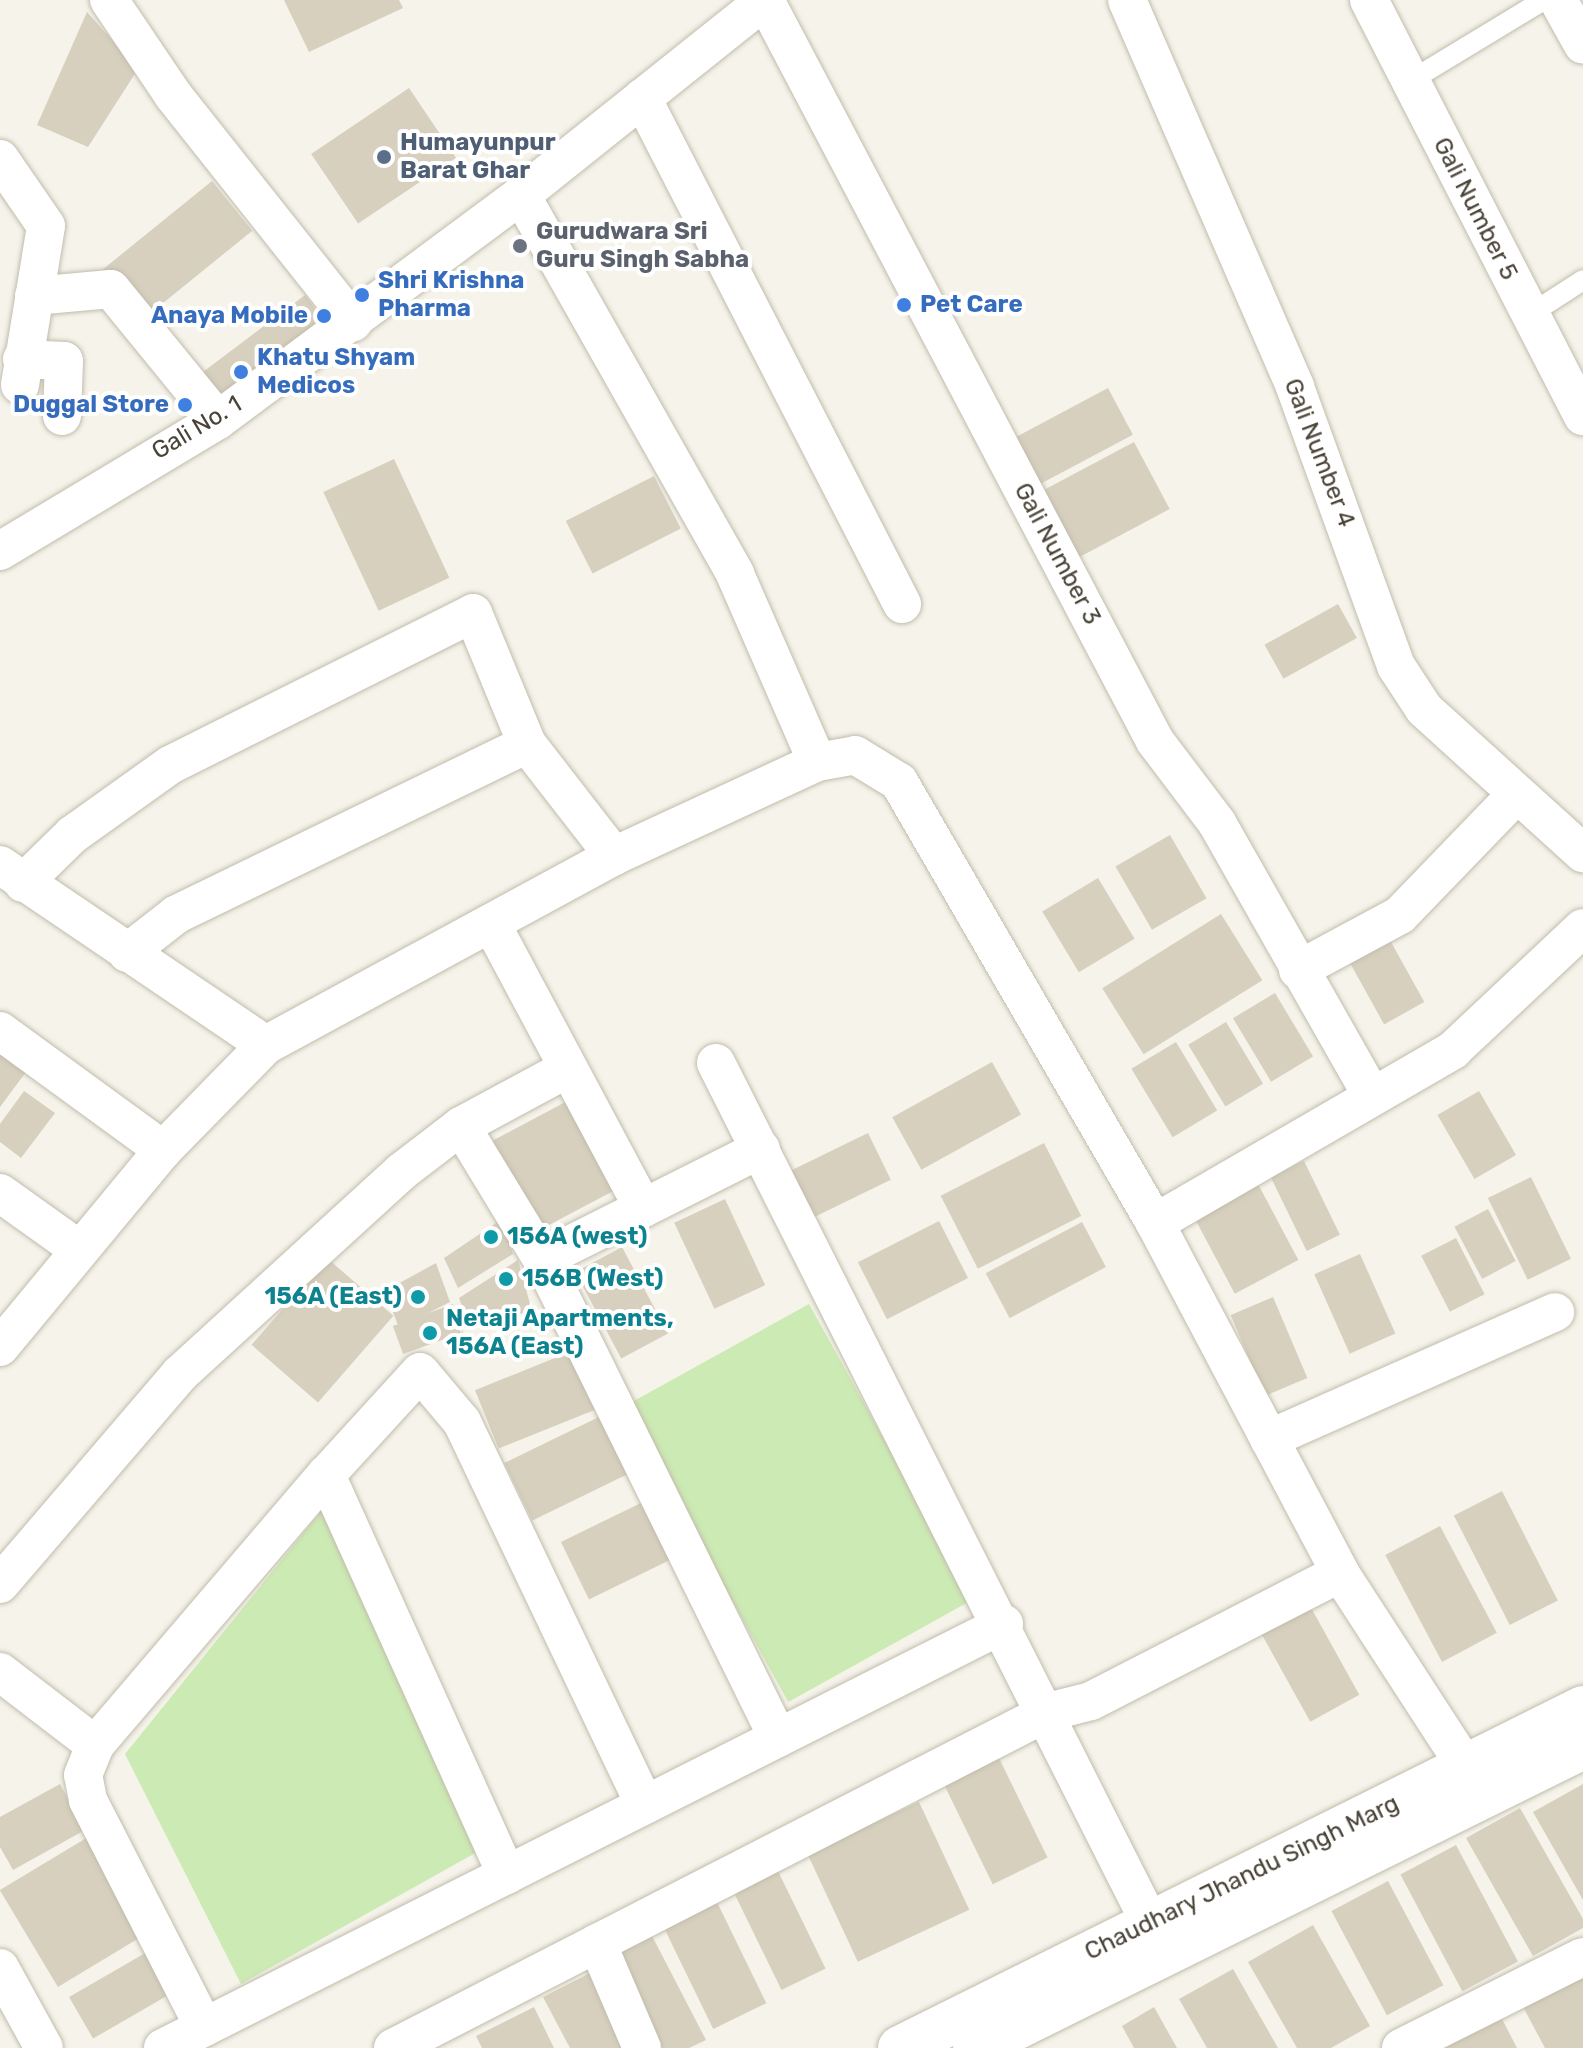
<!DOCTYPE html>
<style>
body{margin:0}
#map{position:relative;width:1583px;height:2048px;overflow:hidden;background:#f5f3ea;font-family:Rubik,sans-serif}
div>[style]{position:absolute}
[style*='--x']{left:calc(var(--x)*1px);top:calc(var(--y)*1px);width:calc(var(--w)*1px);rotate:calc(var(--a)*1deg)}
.green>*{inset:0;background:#cceab3;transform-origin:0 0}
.building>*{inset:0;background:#d7d0bf;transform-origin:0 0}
.roads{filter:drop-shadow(0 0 2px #c1bcac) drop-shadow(0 0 2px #c1bcac)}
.service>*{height:20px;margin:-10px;padding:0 10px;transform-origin:10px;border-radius:10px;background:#fff}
.minor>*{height:38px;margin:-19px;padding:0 19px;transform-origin:19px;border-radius:19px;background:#fff}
.tertiary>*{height:44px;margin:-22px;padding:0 22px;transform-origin:22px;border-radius:22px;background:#fff}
.dots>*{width:22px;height:22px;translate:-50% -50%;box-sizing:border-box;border:4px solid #fff;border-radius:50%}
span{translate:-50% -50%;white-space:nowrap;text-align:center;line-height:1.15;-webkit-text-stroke:8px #fff;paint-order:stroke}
.service-label{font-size:24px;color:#4e5e75;font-weight:700}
.left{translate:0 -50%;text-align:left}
.street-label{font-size:24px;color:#4a4438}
.worship-label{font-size:24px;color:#5b616d;font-weight:700}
.shop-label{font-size:24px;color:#366cbe;font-weight:700}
.right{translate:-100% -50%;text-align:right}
.culture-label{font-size:24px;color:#0d838f;font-weight:700}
</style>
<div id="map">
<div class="green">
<i style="left:809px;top:1304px;width:338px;height:211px;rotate:61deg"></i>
<i style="clip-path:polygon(331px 1499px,477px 1852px,241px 1984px,125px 1754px)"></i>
</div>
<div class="building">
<i style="clip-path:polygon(284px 0,399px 0,403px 8px,309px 52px)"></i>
<i style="clip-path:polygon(87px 12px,138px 69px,88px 147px,37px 125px)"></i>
<i style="left:409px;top:88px;width:84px;height:118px;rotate:56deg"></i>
<i style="left:212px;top:181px;width:64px;height:141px;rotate:51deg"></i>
<i style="left:305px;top:295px;width:40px;height:139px;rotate:53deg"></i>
<i style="left:1108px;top:388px;width:53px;height:106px;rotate:62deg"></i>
<i style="left:1134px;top:442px;width:76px;height:102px;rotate:62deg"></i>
<i style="left:394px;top:459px;width:131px;height:78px;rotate:65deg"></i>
<i style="left:654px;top:476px;width:59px;height:99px;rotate:63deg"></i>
<i style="left:1338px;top:604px;width:39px;height:84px;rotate:61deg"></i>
<i style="left:1170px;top:835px;width:73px;height:63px;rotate:60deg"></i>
<i style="left:1098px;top:878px;width:71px;height:65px;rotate:59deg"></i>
<i style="left:1221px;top:914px;width:78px;height:140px;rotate:58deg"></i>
<i style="left:1386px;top:933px;width:79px;height:46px;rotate:61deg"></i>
<i style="left:1275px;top:993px;width:74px;height:49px;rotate:59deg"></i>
<i style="left:1226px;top:1022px;width:72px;height:44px;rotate:59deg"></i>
<i style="left:1176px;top:1042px;width:80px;height:52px;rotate:59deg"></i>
<i style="clip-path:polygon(0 1052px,26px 1072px,0 1107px)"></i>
<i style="left:992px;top:1062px;width:60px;height:114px;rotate:61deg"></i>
<i style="clip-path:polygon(24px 1091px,55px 1113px,21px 1158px,0 1142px,0 1124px)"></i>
<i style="left:1479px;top:1091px;width:74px;height:48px;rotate:60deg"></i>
<i style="left:571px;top:1099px;width:101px;height:95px;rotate:62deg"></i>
<i style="left:868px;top:1133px;width:52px;height:89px;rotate:64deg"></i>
<i style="left:1044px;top:1143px;width:82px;height:116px;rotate:63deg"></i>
<i style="left:1304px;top:1161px;width:82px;height:37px;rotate:64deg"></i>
<i style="left:1531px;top:1177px;width:91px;height:48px;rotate:64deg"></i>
<i style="left:1258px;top:1184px;width:86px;height:72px;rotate:62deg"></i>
<i style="left:725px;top:1199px;width:95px;height:56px;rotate:65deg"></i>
<i style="left:1488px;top:1209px;width:59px;height:38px;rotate:62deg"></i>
<i style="clip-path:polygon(502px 1219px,513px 1254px,458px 1288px,444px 1258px)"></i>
<i style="left:939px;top:1221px;width:64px;height:91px;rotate:63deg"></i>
<i style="left:1082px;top:1222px;width:51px;height:109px;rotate:62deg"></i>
<i style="left:1456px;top:1238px;width:63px;height:39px;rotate:63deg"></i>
<i style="left:622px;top:1247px;width:98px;height:53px;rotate:62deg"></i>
<i style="left:1360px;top:1254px;width:87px;height:50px;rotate:66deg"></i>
<i style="left:327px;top:1258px;width:88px;height:115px;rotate:41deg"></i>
<i style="clip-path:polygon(518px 1260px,532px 1311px,470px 1327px,459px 1298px)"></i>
<i style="clip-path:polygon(436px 1263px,450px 1302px,399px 1328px,385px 1291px)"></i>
<i style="left:1273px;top:1297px;width:88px;height:46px;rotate:67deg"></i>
<i style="left:453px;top:1304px;width:30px;height:64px;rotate:70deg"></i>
<i style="left:577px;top:1349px;width:63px;height:110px;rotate:68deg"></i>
<i style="left:605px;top:1414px;width:64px;height:112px;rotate:64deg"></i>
<i style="left:1502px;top:1491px;width:123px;height:54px;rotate:63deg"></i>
<i style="left:649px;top:1499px;width:64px;height:98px;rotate:64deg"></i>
<i style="left:1440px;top:1526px;width:121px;height:62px;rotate:62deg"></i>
<i style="left:1304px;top:1595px;width:114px;height:56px;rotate:61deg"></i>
<i style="left:998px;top:1756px;width:113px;height:61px;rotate:64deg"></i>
<i style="clip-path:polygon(60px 1784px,85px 1830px,13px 1870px,0 1847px,0 1817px)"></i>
<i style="clip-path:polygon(1583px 1784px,1583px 1900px,1533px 1812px)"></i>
<i style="left:919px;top:1802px;width:119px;height:123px;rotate:65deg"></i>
<i style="clip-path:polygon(1520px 1808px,1583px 1919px,1583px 1928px,1533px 1956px,1466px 1838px)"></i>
<i style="left:88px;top:1837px;width:113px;height:103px;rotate:59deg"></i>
<i style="left:1456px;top:1845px;width:132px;height:63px;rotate:62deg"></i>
<i style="left:776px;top:1867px;width:113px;height:49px;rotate:64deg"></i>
<i style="left:1388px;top:1881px;width:118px;height:64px;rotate:62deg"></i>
<i style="left:715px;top:1898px;width:117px;height:59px;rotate:64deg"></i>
<i style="clip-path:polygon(1313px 1925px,1370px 2026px,1331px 2048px,1297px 2048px,1248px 1962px)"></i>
<i style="clip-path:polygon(650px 1932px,706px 2040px,689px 2048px,662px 2048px,612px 1952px)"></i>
<i style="left:147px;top:1952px;width:48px;height:90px;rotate:60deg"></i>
<i style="clip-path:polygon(1233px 1969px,1278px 2048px,1207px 2048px,1179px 1999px)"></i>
<i style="clip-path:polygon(594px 1971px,634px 2048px,570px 2048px,543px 1997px)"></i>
<i style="clip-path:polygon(1583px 1976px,1583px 2048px,1545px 2048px,1523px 2007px)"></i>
<i style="clip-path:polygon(534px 2007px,554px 2048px,482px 2048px,476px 2036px)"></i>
<i style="clip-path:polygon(1154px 2007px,1177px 2048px,1134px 2048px,1122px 2026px)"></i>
<i style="clip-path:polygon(1502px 2019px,1517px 2048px,1445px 2048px)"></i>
</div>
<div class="roads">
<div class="service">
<i style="--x:1410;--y:81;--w:157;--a:-31.2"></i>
<i style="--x:1529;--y:315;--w:64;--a:-32.9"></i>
</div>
<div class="minor">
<i style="--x:109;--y:0;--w:115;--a:56"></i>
<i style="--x:173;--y:95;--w:290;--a:51.6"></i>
<i style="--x:765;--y:0;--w:837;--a:62.24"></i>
<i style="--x:1155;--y:741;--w:103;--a:52.9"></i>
<i style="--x:1217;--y:823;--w:312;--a:60.4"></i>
<i style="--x:1127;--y:0;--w:422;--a:66.5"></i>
<i style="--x:1295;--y:387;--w:297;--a:70.1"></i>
<i style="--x:1396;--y:666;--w:51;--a:56.9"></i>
<i style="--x:1424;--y:709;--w:215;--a:42.2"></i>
<i style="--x:1369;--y:0;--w:468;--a:62.8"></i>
<i style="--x:1558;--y:0;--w:51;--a:60.9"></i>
<i style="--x:642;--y:98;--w:569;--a:62.8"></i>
<i style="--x:0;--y:159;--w:81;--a:55.5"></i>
<i style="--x:46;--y:226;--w:161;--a:99.3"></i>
<i style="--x:521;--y:195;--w:435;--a:60.5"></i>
<i style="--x:735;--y:574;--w:205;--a:66.4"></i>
<i style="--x:34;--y:296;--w:77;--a:-5.2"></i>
<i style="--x:111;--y:289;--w:169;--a:50.8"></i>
<i style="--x:22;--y:359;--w:42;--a:2.7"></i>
<i style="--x:64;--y:361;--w:55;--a:92.1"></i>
<i style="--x:0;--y:551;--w:254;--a:-31"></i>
<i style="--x:218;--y:420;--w:377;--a:-36.6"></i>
<i style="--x:521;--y:195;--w:312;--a:-38.6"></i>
<i style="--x:0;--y:865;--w:321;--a:34.1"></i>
<i style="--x:23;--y:883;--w:69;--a:-44.4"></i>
<i style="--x:72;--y:835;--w:120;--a:-35.5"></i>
<i style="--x:170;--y:765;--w:339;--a:-26.6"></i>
<i style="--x:473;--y:613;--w:142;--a:67.6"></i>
<i style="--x:527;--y:744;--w:142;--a:52.2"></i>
<i style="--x:492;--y:925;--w:321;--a:61.9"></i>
<i style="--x:127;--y:953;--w:63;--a:-38"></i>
<i style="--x:177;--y:914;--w:389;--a:-25.9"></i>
<i style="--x:1298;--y:970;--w:116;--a:-28.3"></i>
<i style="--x:1400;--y:915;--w:165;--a:-46"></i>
<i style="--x:0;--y:1031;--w:202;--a:36.1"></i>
<i style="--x:716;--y:1063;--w:963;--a:63.22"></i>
<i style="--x:461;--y:1126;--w:156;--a:58.7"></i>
<i style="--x:542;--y:1259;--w:534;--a:63.77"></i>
<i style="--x:0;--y:1193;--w:95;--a:35.5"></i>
<i style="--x:1155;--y:1223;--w:345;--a:-30.1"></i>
<i style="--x:1453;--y:1050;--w:178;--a:-43.2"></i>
<i style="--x:542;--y:1259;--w:245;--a:-26.7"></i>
<i style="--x:0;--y:1347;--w:256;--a:-50.4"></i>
<i style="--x:163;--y:1150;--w:147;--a:-45.6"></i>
<i style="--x:266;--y:1045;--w:396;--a:-28.5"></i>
<i style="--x:614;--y:856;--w:224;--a:-24.8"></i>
<i style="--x:817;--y:762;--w:39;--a:-10"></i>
<i style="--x:855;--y:755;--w:52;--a:31.5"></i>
<i style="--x:899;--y:782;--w:510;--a:59.86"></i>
<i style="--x:1155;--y:1223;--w:396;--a:62.1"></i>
<i style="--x:1340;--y:1573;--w:261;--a:57"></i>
<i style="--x:1269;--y:1439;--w:313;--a:-23.9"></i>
<i style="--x:326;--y:1475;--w:139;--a:-47.6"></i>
<i style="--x:420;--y:1372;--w:65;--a:50"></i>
<i style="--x:462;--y:1422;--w:424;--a:64.5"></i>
<i style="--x:0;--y:1584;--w:277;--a:-49.4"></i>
<i style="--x:180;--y:1374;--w:299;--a:-42.4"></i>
<i style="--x:401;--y:1172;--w:76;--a:-37.5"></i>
<i style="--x:461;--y:1126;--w:118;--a:-28.3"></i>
<i style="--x:0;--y:1672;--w:120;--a:37.5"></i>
<i style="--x:597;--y:1943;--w:114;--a:66.8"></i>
<i style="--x:0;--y:1968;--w:91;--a:61.2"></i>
<i style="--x:204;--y:2027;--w:255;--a:-117.1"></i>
<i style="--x:88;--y:1800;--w:25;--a:-101"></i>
<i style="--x:83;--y:1775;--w:32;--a:-68"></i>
<i style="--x:95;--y:1745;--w:355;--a:-49.5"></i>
<i style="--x:326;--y:1475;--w:439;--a:65.7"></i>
<i style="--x:163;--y:2048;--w:942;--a:-26.76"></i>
<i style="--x:393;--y:2048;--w:736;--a:-27.16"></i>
<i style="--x:1048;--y:1712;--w:44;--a:-14.3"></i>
<i style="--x:1091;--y:1701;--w:280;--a:-27.2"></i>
<i style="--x:1401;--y:2048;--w:203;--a:-26.6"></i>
</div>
<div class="tertiary">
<i style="--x:900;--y:2048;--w:763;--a:-26.46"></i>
<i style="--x:975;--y:2048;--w:678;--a:-26.34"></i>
</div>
</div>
<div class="dots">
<i style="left:384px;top:157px;background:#5c6f8a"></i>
<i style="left:520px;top:246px;background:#6b7280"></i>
<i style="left:362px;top:295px;background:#3f7fe0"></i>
<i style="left:904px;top:305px;background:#3f7fe0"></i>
<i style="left:324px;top:316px;background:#3f7fe0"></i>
<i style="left:241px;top:372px;background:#3f7fe0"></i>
<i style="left:185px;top:405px;background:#3f7fe0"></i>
<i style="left:491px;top:1237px;background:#0f9aa8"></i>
<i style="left:506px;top:1279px;background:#0f9aa8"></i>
<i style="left:418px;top:1297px;background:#0f9aa8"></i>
<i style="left:430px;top:1333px;background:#0f9aa8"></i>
</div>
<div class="service-label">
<span class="left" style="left:400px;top:157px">Humayunpur<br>Barat Ghar</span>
</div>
<div class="street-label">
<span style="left:1475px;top:209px;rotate:63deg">Gali Number 5</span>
<span style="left:197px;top:428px;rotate:-31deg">Gali No. 1</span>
<span style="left:1319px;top:453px;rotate:69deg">Gali Number 4</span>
<span style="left:1057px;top:554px;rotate:62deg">Gali Number 3</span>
<span style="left:1242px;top:1878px;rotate:-26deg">Chaudhary Jhandu Singh Marg</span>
</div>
<div class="worship-label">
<span class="left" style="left:536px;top:246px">Gurudwara Sri<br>Guru Singh Sabha</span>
</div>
<div class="shop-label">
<span class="left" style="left:378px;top:295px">Shri Krishna<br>Pharma</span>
<span class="left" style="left:920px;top:305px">Pet Care</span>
<span class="right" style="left:308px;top:316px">Anaya Mobile</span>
<span class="left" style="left:257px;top:372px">Khatu Shyam<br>Medicos</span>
<span class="right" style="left:169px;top:405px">Duggal Store</span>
</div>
<div class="culture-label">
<span class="left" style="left:507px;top:1237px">156A (west)</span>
<span class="left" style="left:522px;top:1279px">156B (West)</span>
<span class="right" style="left:402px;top:1297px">156A (East)</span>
<span class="left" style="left:446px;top:1333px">Netaji Apartments,<br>156A (East)</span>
</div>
</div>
